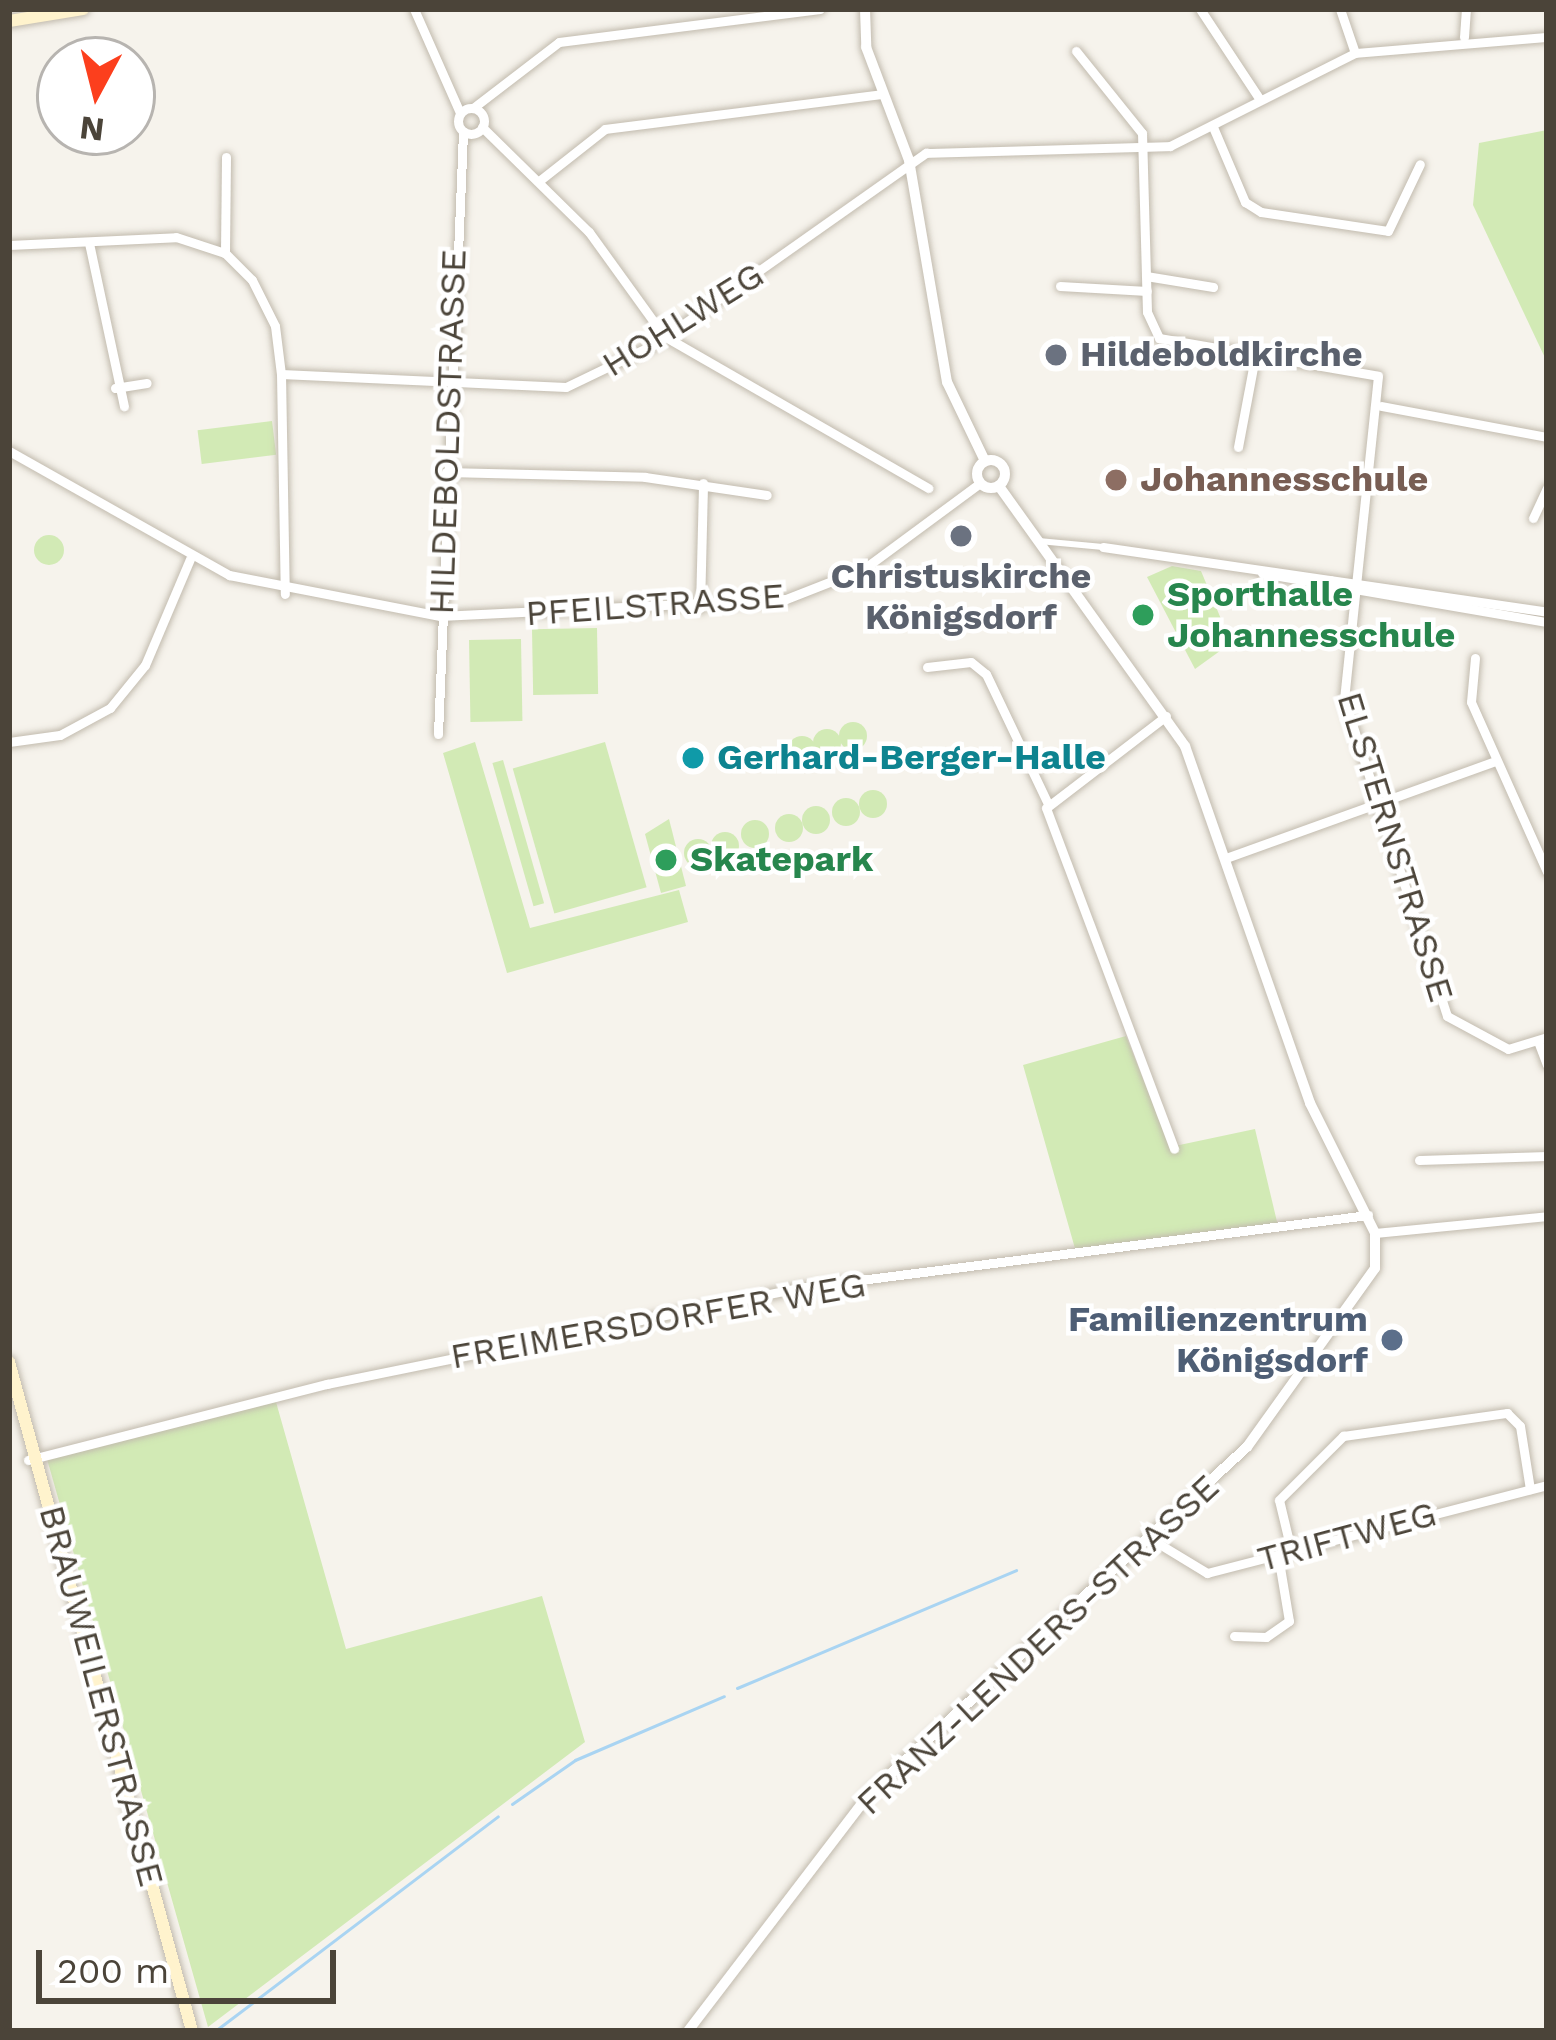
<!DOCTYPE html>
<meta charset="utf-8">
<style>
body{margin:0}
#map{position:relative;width:1556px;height:2040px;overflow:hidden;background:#f6f3ec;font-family:"Work Sans",sans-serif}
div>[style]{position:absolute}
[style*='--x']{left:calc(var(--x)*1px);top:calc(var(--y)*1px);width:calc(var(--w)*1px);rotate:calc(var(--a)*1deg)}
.green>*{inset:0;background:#d2eab5;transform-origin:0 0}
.round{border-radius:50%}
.stream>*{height:3px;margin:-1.5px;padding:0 1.5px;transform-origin:1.5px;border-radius:1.5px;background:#a9d4f2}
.roads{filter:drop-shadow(0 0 3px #c2bbae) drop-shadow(0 0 3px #c2bbae)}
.pedestrian>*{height:6px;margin:-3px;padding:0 3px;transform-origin:3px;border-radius:3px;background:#fff}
.minor>*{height:9px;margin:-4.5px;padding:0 4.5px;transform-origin:4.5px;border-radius:4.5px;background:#fff}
.minor>.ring{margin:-4.5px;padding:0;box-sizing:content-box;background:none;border:9px solid #fff;border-radius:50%}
.tertiary>*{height:10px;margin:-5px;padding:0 5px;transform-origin:5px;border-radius:5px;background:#fff}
.tertiary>.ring{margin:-5px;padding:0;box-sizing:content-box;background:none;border:10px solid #fff;border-radius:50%}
.secondary>*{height:12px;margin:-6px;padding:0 6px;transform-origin:6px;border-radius:6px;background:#fff3cd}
.dots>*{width:33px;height:33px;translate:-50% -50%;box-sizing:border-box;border:6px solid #fff;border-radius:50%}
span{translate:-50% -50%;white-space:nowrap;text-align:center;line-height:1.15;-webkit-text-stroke:9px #fff;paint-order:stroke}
.street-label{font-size:36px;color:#4b4439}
.worship-label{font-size:36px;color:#5b616d;font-weight:700}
.left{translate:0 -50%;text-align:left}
.education-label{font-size:36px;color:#785e54;font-weight:700}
.leisure-label{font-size:36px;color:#27864d;font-weight:700}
.culture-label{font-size:36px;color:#0d838f;font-weight:700}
.service-label{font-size:36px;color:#4e5e75;font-weight:700}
.right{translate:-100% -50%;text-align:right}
.frame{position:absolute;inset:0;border:12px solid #4b4439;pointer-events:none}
.north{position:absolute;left:36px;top:36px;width:120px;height:120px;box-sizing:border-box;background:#fff;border:3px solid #b7b4b0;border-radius:50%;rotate:187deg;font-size:33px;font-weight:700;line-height:48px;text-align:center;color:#4b4439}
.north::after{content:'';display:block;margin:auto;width:42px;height:54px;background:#fc3f1d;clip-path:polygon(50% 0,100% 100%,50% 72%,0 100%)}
.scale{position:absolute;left:36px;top:1950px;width:300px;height:54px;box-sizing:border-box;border:6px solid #4b4439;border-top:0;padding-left:15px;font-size:36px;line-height:42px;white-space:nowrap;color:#4b4439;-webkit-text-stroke:9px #fff;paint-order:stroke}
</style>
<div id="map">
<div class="green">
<i style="clip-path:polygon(1547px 130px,1547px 362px,1473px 205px,1479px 143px)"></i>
<i style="left:272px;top:421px;width:34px;height:75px;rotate:83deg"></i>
<i class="round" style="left:34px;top:535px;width:30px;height:30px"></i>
<i style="clip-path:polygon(1172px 566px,1201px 571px,1231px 643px,1195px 669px,1147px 577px)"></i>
<i style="left:597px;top:628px;width:66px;height:65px;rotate:89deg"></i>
<i style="left:521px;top:639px;width:82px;height:52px;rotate:89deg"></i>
<i class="round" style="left:839px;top:722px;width:28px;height:28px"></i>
<i class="round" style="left:813px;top:729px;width:28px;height:28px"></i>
<i class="round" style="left:788px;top:736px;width:28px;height:28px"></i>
<i style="clip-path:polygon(475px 742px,530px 928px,679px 890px,688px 922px,507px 973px,443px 753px)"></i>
<i style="left:605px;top:742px;width:151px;height:96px;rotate:74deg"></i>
<i style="left:503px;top:760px;width:149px;height:11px;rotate:74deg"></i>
<i class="round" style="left:859px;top:790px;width:28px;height:28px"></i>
<i class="round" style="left:832px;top:798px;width:28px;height:28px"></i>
<i class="round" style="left:802px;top:806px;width:28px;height:28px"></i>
<i class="round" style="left:775px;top:814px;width:28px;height:28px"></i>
<i style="clip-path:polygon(669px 819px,686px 886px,661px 893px,645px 834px)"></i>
<i class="round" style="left:741px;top:820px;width:28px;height:28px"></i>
<i class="round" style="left:711px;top:832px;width:28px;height:28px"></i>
<i class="round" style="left:684px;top:839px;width:28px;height:28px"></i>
<i style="clip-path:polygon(1126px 1036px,1170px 1147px,1255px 1129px,1278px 1226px,1076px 1252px,1023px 1065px)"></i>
<i style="clip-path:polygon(276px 1402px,346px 1649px,542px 1596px,585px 1742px,208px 2027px,47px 1459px)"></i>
</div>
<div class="stream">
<i style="--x:737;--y:1688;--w:303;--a:-22.9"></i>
<i style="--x:512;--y:1804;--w:77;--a:-34.9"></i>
<i style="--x:575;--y:1760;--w:162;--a:-23.2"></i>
<i style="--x:215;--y:2031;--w:355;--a:-37.2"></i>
</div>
<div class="roads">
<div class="pedestrian">
<i style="--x:1039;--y:541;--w:64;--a:5.4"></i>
</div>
<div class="minor">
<i style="--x:414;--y:9;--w:114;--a:66.1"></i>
<i style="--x:1200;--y:9;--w:107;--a:56.5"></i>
<i style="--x:1340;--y:9;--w:46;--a:71.2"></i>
<i style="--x:1464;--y:37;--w:28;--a:-86"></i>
<i style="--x:1076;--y:51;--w:105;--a:51.2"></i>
<i style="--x:1142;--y:133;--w:179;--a:88.4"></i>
<i style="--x:1147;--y:312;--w:29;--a:65"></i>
<i style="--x:1159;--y:338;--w:222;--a:9.8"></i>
<i style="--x:1378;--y:376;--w:325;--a:96"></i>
<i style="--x:1344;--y:699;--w:333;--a:72"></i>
<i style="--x:1447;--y:1016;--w:69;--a:28.4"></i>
<i style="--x:1508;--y:1049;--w:41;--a:-17.1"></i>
<i class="ring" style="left:458px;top:108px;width:17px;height:17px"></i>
<i style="--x:473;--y:108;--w:108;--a:-37.5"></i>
<i style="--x:559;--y:42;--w:263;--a:-7.2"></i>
<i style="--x:482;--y:127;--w:150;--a:44.5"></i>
<i style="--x:589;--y:232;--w:128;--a:54.2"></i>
<i style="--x:664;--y:336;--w:305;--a:29.9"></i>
<i style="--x:1213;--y:127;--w:82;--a:66.9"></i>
<i style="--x:1245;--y:202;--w:19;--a:32"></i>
<i style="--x:1261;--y:212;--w:128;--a:8.5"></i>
<i style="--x:1388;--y:231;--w:74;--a:-64.5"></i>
<i style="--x:539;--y:181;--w:84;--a:-38.2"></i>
<i style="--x:605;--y:129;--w:280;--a:-7.2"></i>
<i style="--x:89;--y:243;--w:167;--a:77.9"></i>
<i style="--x:9;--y:245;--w:167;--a:-2.7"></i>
<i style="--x:176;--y:237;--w:52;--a:18.1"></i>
<i style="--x:225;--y:253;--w:38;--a:45"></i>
<i style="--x:252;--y:280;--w:51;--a:63.4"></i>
<i style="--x:275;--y:326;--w:48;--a:82.9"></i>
<i style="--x:281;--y:374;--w:220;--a:89"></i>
<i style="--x:225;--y:253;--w:96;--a:-89.4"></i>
<i style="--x:1146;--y:276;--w:68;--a:9.3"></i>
<i style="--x:1060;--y:286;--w:87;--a:3.3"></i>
<i style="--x:281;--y:374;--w:285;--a:2.6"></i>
<i style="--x:566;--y:387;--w:99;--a:-25.8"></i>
<i style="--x:655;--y:344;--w:332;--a:-35.2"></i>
<i style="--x:926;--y:153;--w:244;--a:-1.6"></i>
<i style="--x:1170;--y:146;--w:207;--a:-26.7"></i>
<i style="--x:1355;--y:53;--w:193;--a:-4.8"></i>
<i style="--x:115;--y:388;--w:32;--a:-9"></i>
<i style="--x:1381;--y:406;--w:169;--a:10.6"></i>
<i style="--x:1238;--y:447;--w:97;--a:-79.3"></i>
<i style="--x:9;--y:451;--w:253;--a:29.4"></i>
<i style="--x:229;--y:575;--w:215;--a:11"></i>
<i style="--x:440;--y:616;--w:346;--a:-2.8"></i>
<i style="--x:786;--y:599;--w:85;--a:-21.4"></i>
<i style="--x:865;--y:568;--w:143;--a:-36.5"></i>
<i style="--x:446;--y:472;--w:199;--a:1.4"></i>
<i style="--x:645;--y:477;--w:123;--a:8.4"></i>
<i style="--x:1533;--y:518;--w:33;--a:-65"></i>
<i style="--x:1103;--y:547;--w:449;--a:8.3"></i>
<i style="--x:1262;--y:573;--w:289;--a:9.8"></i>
<i style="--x:700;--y:608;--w:125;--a:-88.6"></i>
<i style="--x:1475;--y:658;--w:44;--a:95.2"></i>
<i style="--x:1471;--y:702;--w:186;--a:65.9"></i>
<i style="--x:927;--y:667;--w:44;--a:-6.5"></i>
<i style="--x:971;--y:662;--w:19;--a:39"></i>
<i style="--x:986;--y:674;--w:142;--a:64.5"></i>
<i style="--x:1166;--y:716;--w:151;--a:142.5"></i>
<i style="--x:1046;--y:808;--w:364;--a:69.4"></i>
<i style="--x:438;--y:734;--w:603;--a:-87.62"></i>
<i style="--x:9;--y:742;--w:51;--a:-7.8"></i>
<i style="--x:60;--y:735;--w:57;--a:-28.4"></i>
<i style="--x:110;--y:708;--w:55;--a:-50.9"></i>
<i style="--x:145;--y:665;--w:115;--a:-67"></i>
<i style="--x:1226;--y:858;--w:287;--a:-19.8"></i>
<i style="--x:1539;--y:1044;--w:22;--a:69"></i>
<i style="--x:1419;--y:1160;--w:128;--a:-1.8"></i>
<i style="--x:1375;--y:1233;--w:173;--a:-5.6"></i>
<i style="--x:28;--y:1460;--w:309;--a:-14.3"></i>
<i style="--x:327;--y:1384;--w:481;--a:-11.5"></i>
<i style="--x:798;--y:1288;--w:575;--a:-7.3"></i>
<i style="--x:1156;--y:1542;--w:60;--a:31.3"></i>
<i style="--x:1207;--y:1573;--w:351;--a:-14.5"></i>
<i style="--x:1291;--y:1550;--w:51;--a:-103.5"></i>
<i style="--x:1279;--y:1500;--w:91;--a:-45"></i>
<i style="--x:1343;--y:1436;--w:166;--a:-8"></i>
<i style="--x:1507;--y:1413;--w:18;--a:45"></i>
<i style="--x:1520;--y:1426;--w:64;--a:81"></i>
<i style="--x:1234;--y:1636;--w:32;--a:2"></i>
<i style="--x:1266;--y:1637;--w:28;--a:-35"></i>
<i style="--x:1289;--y:1621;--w:67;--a:-99.5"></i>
</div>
<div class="tertiary">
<i style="--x:865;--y:9;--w:38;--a:88"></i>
<i style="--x:866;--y:47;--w:121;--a:69.2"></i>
<i style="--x:909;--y:160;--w:225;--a:80.3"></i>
<i style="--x:947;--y:382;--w:88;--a:64.3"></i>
<i class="ring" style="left:977px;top:460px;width:18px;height:18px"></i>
<i style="--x:688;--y:2031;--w:301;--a:-52.6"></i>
<i style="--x:871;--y:1792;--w:510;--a:-42.54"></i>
<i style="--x:1247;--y:1447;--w:220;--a:-54.4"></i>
<i style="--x:1375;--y:1268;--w:35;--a:-90"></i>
<i style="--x:1375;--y:1233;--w:145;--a:-116.6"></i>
<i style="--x:1310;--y:1103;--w:378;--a:-109.3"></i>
<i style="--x:1185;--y:746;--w:320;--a:-125.6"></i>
</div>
<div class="secondary">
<i style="--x:9;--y:21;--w:75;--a:-9.2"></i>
<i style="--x:9;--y:1362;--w:694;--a:74.7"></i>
</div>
</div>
<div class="dots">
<i style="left:1056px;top:355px;background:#6b7280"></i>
<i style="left:1116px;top:480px;background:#8d6e63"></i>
<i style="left:961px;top:536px;background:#6b7280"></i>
<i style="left:1143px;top:615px;background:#2e9e5b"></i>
<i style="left:693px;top:758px;background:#0f9aa8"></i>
<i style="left:666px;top:860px;background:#2e9e5b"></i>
<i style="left:1392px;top:1340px;background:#5c6f8a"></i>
</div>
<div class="street-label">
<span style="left:683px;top:320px;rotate:-32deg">HOHLWEG</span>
<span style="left:448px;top:432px;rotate:-88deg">HILDEBOLDSTRASSE</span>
<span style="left:655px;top:605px;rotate:-4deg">PFEILSTRASSE</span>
<span style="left:1395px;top:847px;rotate:73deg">ELSTERNSTRASSE</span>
<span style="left:658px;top:1321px;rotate:-10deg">FREIMERSDORFER WEG</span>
<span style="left:1347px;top:1537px;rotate:-15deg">TRIFTWEG</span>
<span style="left:1038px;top:1645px;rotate:-43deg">FRANZ-LENDERS-STRASSE</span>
<span style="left:101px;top:1696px;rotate:75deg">BRAUWEILERSTRASSE</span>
</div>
<div class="worship-label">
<span class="left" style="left:1080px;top:355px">Hildeboldkirche</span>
<span style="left:961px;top:597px">Christuskirche<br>Königsdorf</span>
</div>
<div class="education-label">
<span class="left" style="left:1140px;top:480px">Johannesschule</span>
</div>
<div class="leisure-label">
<span class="left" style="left:1167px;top:615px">Sporthalle<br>Johannesschule</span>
<span class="left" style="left:690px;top:860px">Skatepark</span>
</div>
<div class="culture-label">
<span class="left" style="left:717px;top:758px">Gerhard-Berger-Halle</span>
</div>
<div class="service-label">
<span class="right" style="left:1368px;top:1340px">Familienzentrum<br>Königsdorf</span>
</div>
<div class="frame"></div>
<div class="north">N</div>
<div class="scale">200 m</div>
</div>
